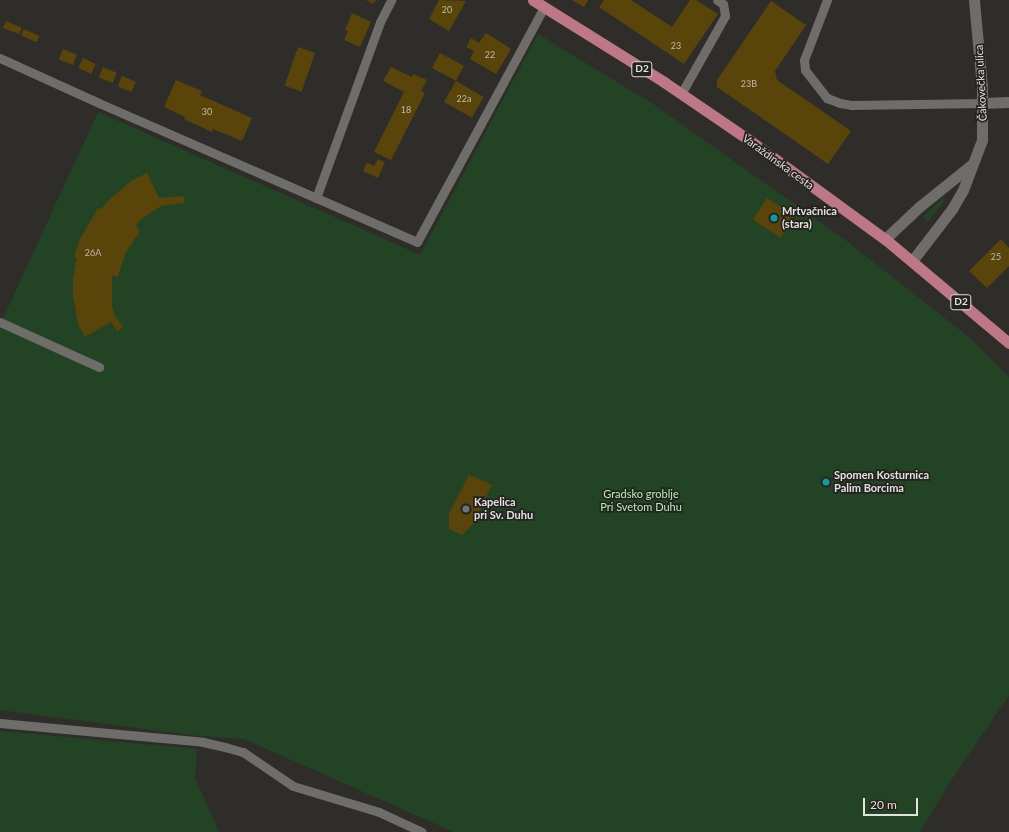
<!DOCTYPE html>
<meta charset="utf-8">
<style>
body{margin:0}
#map{position:relative;width:1009px;height:832px;overflow:hidden;background:#2f2d29;font-family:Lato,sans-serif}
div>[style]{position:absolute}
[style*='--x']{left:calc(var(--x)*1px);top:calc(var(--y)*1px);width:calc(var(--w)*1px);rotate:calc(var(--a)*1deg)}
.green>*{inset:0;background:#234424}
.building>*{inset:0;background:#594409;transform-origin:0 0}
.service>*{height:9px;margin:-4.5px;padding:0 4.5px;transform-origin:4.5px;border-radius:4.5px;background:#6f6d69}
.minor>*{height:11px;margin:-5.5px;padding:0 5.5px;transform-origin:5.5px;border-radius:5.5px;background:#6f6d69}
.primary>*{height:11px;margin:-5.5px;padding:0 5.5px;transform-origin:5.5px;border-radius:5.5px;background:#be7787}
.dots>*{width:11px;height:11px;translate:-50% -50%;box-sizing:border-box;border:2px solid #252320;border-radius:50%}
span{translate:-50% -50%;white-space:nowrap;text-align:center;line-height:1.15;-webkit-text-stroke:3.5px #252320;paint-order:stroke}
.number-label{font-size:9px;color:#c0baaa}
.number-label span{-webkit-text-stroke-width:0}
.shield-label span{padding:1px 3px;background:#252320;border:1px solid;border-radius:3px;-webkit-text-stroke-width:0}
.shield-label{font-size:10px;color:#e2e1df;font-weight:700}
.street-label{font-size:11px;color:#e2e1df}
.poi-label{font-size:11px;color:#e2e1df;font-weight:700}
.left{translate:0 -50%;text-align:left}
.park-label{font-size:11px;color:#b0f0b1}
.scale{position:absolute;left:863px;top:798px;width:55px;height:18px;box-sizing:border-box;border:2px solid #e2e1df;border-top:0;padding-left:5px;font-size:12px;line-height:14px;white-space:nowrap;color:#e2e1df;-webkit-text-stroke:3px #252320;paint-order:stroke}
</style>
<div id="map">
<div class="green">
<i style="clip-path:polygon(538px 34px,653px 104px,844px 239px,970px 338px,1009px 377px,1009px 695px,948px 785px,920px 832px,454px 832px,244px 739px,199px 736px,0 710px,0 325px,98px 112px,420px 255px)"></i>
<i style="clip-path:polygon(943px 198px,945px 200px,928px 222px,923px 217px)"></i>
<i style="clip-path:polygon(0 731px,197px 749px,195px 778px,219px 832px,0 832px)"></i>
</div>
<div class="building">
<i style="clip-path:polygon(366px 0,376px 0,373px 4px)"></i>
<i style="clip-path:polygon(439px 0,466px 1px,449px 31px,429px 19px)"></i>
<i style="clip-path:polygon(572px 0,588px 0,584px 7px)"></i>
<i style="clip-path:polygon(604px 0,631px 0,672px 27px,690px 0,696px 0,718px 14px,684px 64px,599px 7px)"></i>
<i style="clip-path:polygon(771px 1px,806px 25px,775px 71px,777px 80px,851px 131px,828px 164px,717px 87px,717px 80px)"></i>
<i style="clip-path:polygon(352px 13px,371px 22px,360px 47px,344px 40px,348px 31px,345px 30px)"></i>
<i style="clip-path:polygon(6px 21px,22px 28px,19px 34px,3px 28px)"></i>
<i style="left:24px;top:29px;width:17px;height:7px;rotate:24deg"></i>
<i style="clip-path:polygon(486px 33px,511px 49px,496px 74px,470px 59px,474px 51px,466px 47px,471px 38px,479px 43px)"></i>
<i style="left:298px;top:47px;width:18px;height:41px;rotate:19deg"></i>
<i style="left:63px;top:49px;width:15px;height:11px;rotate:23deg"></i>
<i style="left:440px;top:53px;width:27px;height:17px;rotate:28deg"></i>
<i style="left:83px;top:58px;width:14px;height:11px;rotate:25deg"></i>
<i style="left:103px;top:67px;width:15px;height:11px;rotate:23deg"></i>
<i style="clip-path:polygon(391px 67px,412px 77px,413px 74px,427px 80px,421px 91px,425px 93px,391px 160px,374px 152px,404px 92px,383px 81px)"></i>
<i style="left:122px;top:76px;width:15px;height:11px;rotate:23deg"></i>
<i style="clip-path:polygon(176px 80px,202px 91px,200px 95px,252px 118px,242px 141px,213px 129px,212px 132px,184px 119px,185px 117px,164px 107px)"></i>
<i style="left:456px;top:81px;width:32px;height:24px;rotate:30deg"></i>
<i style="clip-path:polygon(378px 159px,385px 162px,378px 178px,363px 171px,367px 163px,374px 166px)"></i>
<i style="clip-path:polygon(147px 173px,159px 198px,184px 196px,184px 203px,161px 206px,140px 220px,136px 226px,140px 231px,125px 254px,118px 277px,112px 275px,112px 307px,115px 316px,123px 327px,117px 331px,111px 322px,85px 337px,78px 324px,73px 295px,73px 278px,77px 258px,74px 257px,80px 239px,98px 208px,101px 209px,109px 200px,131px 181px)"></i>
<i style="left:767px;top:198px;width:33px;height:26px;rotate:33deg"></i>
<i style="clip-path:polygon(1001px 239px,1009px 248px,1009px 266px,987px 288px,969px 271px)"></i>
<i style="clip-path:polygon(469px 475px,492px 485px,472px 525px,462px 535px,449px 529px,449px 514px)"></i>
</div>
<div class="service">
<i style="--x:827;--y:0;--w:64;--a:111"></i>
<i style="--x:804;--y:60;--w:10;--a:84"></i>
<i style="--x:805;--y:70;--w:36;--a:52"></i>
<i style="--x:827;--y:98;--w:14;--a:21"></i>
<i style="--x:840;--y:103;--w:11;--a:10"></i>
<i style="--x:851;--y:105;--w:131;--a:-0.9"></i>
<i style="--x:0;--y:58;--w:109;--a:24.4"></i>
<i style="--x:99;--y:103;--w:347;--a:23.6"></i>
<i style="--x:417;--y:242;--w:267;--a:-61.6"></i>
<i style="--x:681;--y:94;--w:90;--a:-60.6"></i>
<i style="--x:725;--y:16;--w:12;--a:-99"></i>
<i style="--x:723;--y:4;--w:7;--a:-146"></i>
<i style="--x:316;--y:198;--w:187;--a:-70"></i>
<i style="--x:380;--y:22;--w:25;--a:-63"></i>
<i style="--x:0;--y:322;--w:109;--a:24.4"></i>
<i style="--x:0;--y:723;--w:204;--a:5.3"></i>
<i style="--x:203;--y:742;--w:23;--a:13"></i>
<i style="--x:225;--y:747;--w:19;--a:16"></i>
<i style="--x:243;--y:752;--w:60;--a:34.2"></i>
<i style="--x:293;--y:786;--w:90;--a:16.8"></i>
<i style="--x:379;--y:812;--w:47;--a:24.9"></i>
</div>
<div class="minor">
<i style="--x:982;--y:103;--w:27;--a:-2"></i>
<i style="--x:885;--y:239;--w:47;--a:-43.3"></i>
<i style="--x:919;--y:207;--w:67;--a:-38.9"></i>
<i style="--x:912;--y:261;--w:66;--a:-52.4"></i>
<i style="--x:952;--y:209;--w:22;--a:-60"></i>
<i style="--x:963;--y:190;--w:53;--a:-69.2"></i>
<i style="--x:982;--y:140;--w:53;--a:-90"></i>
<i style="--x:982;--y:87;--w:87;--a:-95.3"></i>
</div>
<div class="primary">
<i style="--x:533;--y:0;--w:155;--a:32"></i>
<i style="--x:664;--y:82;--w:103;--a:34.3"></i>
<i style="--x:749;--y:140;--w:168;--a:36.1"></i>
<i style="--x:885;--y:239;--w:162;--a:40"></i>
</div>
<div class="dots">
<i style="left:774px;top:218px;background:#0f9aa8"></i>
<i style="left:826px;top:482px;background:#0f9aa8"></i>
<i style="left:466px;top:509px;background:#6b7280"></i>
</div>
<div class="number-label">
<span style="left:447px;top:10px">20</span>
<span style="left:676px;top:46px">23</span>
<span style="left:490px;top:55px">22</span>
<span style="left:749px;top:84px">23B</span>
<span style="left:464px;top:99px">22a</span>
<span style="left:406px;top:110px">18</span>
<span style="left:207px;top:112px">30</span>
<span style="left:93px;top:253px">26A</span>
<span style="left:996px;top:257px">25</span>
</div>
<div class="shield-label">
<span style="left:642px;top:69px">D2</span>
<span style="left:961px;top:302px">D2</span>
</div>
<div class="street-label">
<span style="left:981px;top:83px;rotate:-93deg">Čakovečka ulica</span>
<span style="left:778px;top:162px;rotate:36deg">Varaždinska cesta</span>
</div>
<div class="poi-label">
<span class="left" style="left:782px;top:218px">Mrtvačnica<br>(stara)</span>
<span class="left" style="left:834px;top:482px">Spomen Kosturnica<br>Palim Borcima</span>
<span class="left" style="left:474px;top:509px">Kapelica<br>pri Sv. Duhu</span>
</div>
<div class="park-label">
<span style="left:641px;top:501px">Gradsko groblje<br>Pri Svetom Duhu</span>
</div>
<div class="scale">20 m</div>
</div>
